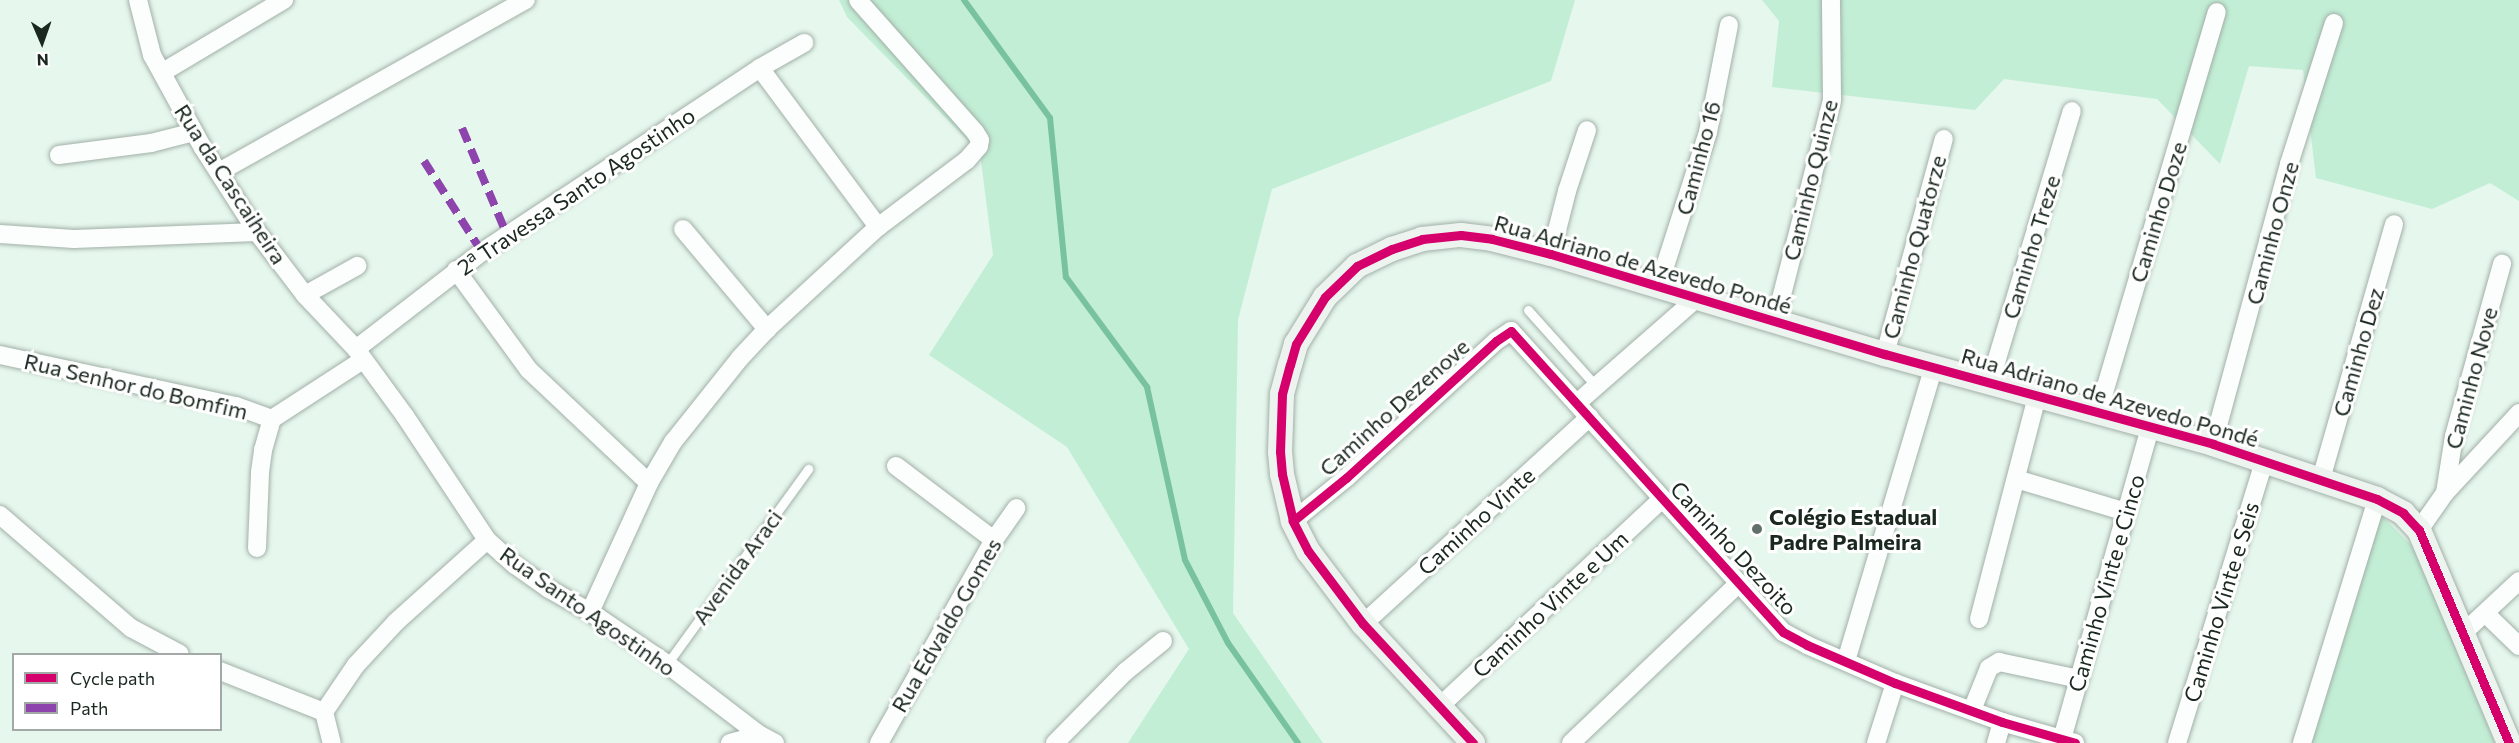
<!DOCTYPE html>
<meta charset="utf-8">
<style>
body{margin:0}
#map{position:relative;width:2519px;height:743px;overflow:hidden;background:#e6f7ed;font-family:Commissioner,sans-serif}
div>[style]{position:absolute}
[style*='--x']{left:calc(var(--x)*1px);top:calc(var(--y)*1px);width:calc(var(--w)*1px);rotate:calc(var(--a)*1deg)}
.green>*{inset:0;background:#c2eed5}
.stream>*{height:6px;margin:-3px;padding:0 3px;transform-origin:3px;border-radius:3px;background:#79c29f}
.roads{filter:drop-shadow(0 0 2px #a2b0a8) drop-shadow(0 0 2px #a2b0a8)}
.lane>*{height:9px;margin:-4.5px;padding:0 4.5px;transform-origin:4.5px;border-radius:4.5px;background:#fbfefc}
.street>*{height:18px;margin:-9px;padding:0 9px;transform-origin:9px;border-radius:9px;background:#fbfefc}
.secondary>*{height:24px;margin:-12px;padding:0 12px;transform-origin:12px;border-radius:12px;background:#edf4f0}
.quiet>*{height:8px;margin-top:-4px;transform-origin:0;background:repeating-linear-gradient(90deg,#8e44ad 0 15px,transparent 0 23px)}
.cycleway>*{height:9px;margin:-4.5px;padding:0 4.5px;transform-origin:4.5px;border-radius:4.5px;background:#d6006c}
.dots>*{width:16px;height:16px;translate:-50% -50%;box-sizing:border-box;border:3px solid #fff;border-radius:50%}
span{translate:-50% -50%;white-space:nowrap;text-align:center;line-height:1.15;-webkit-text-stroke:6px #fff;paint-order:stroke}
.street-label{font-size:22px;color:#1a2820}
.poi-label{font-size:22px;color:#1a2820;font-weight:700}
.left{translate:0 -50%;text-align:left}
.legend{position:absolute;left:12px;top:653px;width:210px;height:78px;box-sizing:border-box;background:#fff;border:2px solid #a3a9a6;margin:0;padding:8px 10px;list-style:none;font-size:18px;color:#1a2820}
.legend li{display:flex;align-items:center;gap:12px;height:30px}
.legend b{width:30px;border:2px solid #a3a9a6}
.north{position:absolute;left:12px;top:12px;width:60px;height:60px;-webkit-text-stroke:4px #fff;paint-order:stroke;rotate:178deg;font-size:16px;font-weight:700;line-height:24px;text-align:center;color:#1a2820}
.north::after{content:'';display:block;margin:auto;width:21px;height:27px;background:#1a2820;clip-path:polygon(50% 0,100% 100%,50% 72%,0 100%)}
</style>
<div id="map">
<div class="green">
<i style="clip-path:polygon(839px 0,1575px 0,1551px 81px,1272px 189px,1238px 320px,1233px 613px,1323px 743px,1128px 743px,1189px 649px,1067px 447px,929px 355px,993px 255px,980px 153px,847px 17px)"></i>
<i style="clip-path:polygon(1762px 0,2519px 0,2519px 201px,2490px 183px,2432px 209px,2316px 178px,2303px 70px,2249px 66px,2220px 164px,2157px 99px,2004px 79px,1975px 110px,1772px 87px,1779px 21px)"></i>
<i style="clip-path:polygon(2381px 515px,2413px 547px,2495px 743px,2308px 743px)"></i>
</div>
<div class="stream">
<i style="--x:964;--y:0;--w:146;--a:53.9"></i>
<i style="--x:1050;--y:118;--w:160;--a:84.3"></i>
<i style="--x:1066;--y:277;--w:137;--a:53.6"></i>
<i style="--x:1147;--y:387;--w:177;--a:77.6"></i>
<i style="--x:1185;--y:560;--w:93;--a:62.6"></i>
<i style="--x:1228;--y:643;--w:122;--a:55"></i>
</div>
<div class="roads">
<div class="lane">
<i style="--x:1528;--y:310;--w:102;--a:48.2"></i>
<i style="--x:667;--y:664;--w:241;--a:-54.1"></i>
</div>
<div class="street">
<i style="--x:138;--y:0;--w:57;--a:75.7"></i>
<i style="--x:152;--y:55;--w:106;--a:61.3"></i>
<i style="--x:203;--y:148;--w:100;--a:57.3"></i>
<i style="--x:257;--y:232;--w:79;--a:52.7"></i>
<i style="--x:305;--y:295;--w:74;--a:46.6"></i>
<i style="--x:356;--y:349;--w:83;--a:53.8"></i>
<i style="--x:405;--y:416;--w:149;--a:56.5"></i>
<i style="--x:487;--y:540;--w:38;--a:42"></i>
<i style="--x:515;--y:565;--w:42;--a:35.2"></i>
<i style="--x:549;--y:589;--w:47;--a:29.3"></i>
<i style="--x:590;--y:612;--w:93;--a:34"></i>
<i style="--x:667;--y:664;--w:117;--a:37.4"></i>
<i style="--x:760;--y:68;--w:198;--a:53.4"></i>
<i style="--x:163;--y:72;--w:141;--a:-30.8"></i>
<i style="--x:59;--y:155;--w:93;--a:-7.4"></i>
<i style="--x:151;--y:143;--w:44;--a:-14.3"></i>
<i style="--x:219;--y:172;--w:352;--a:-29.3"></i>
<i style="--x:683;--y:229;--w:131;--a:50"></i>
<i style="--x:0;--y:234;--w:74;--a:3.9"></i>
<i style="--x:74;--y:239;--w:183;--a:-2.2"></i>
<i style="--x:1551;--y:254;--w:65;--a:-75.7"></i>
<i style="--x:1567;--y:191;--w:64;--a:-71.8"></i>
<i style="--x:456;--y:270;--w:124;--a:53.9"></i>
<i style="--x:529;--y:370;--w:165;--a:43.3"></i>
<i style="--x:1658;--y:288;--w:164;--a:-72.2"></i>
<i style="--x:1708;--y:132;--w:109;--a:-78.9"></i>
<i style="--x:305;--y:295;--w:60;--a:-29.1"></i>
<i style="--x:1775;--y:322;--w:229;--a:-75.6"></i>
<i style="--x:1832;--y:100;--w:100;--a:-90.6"></i>
<i style="--x:356;--y:349;--w:159;--a:-37.6"></i>
<i style="--x:482;--y:252;--w:333;--a:-33.5"></i>
<i style="--x:760;--y:68;--w:51;--a:-29.6"></i>
<i style="--x:1885;--y:354;--w:223;--a:-74.7"></i>
<i style="--x:0;--y:355;--w:241;--a:12.2"></i>
<i style="--x:236;--y:406;--w:38;--a:20"></i>
<i style="--x:1990;--y:382;--w:283;--a:-73.2"></i>
<i style="--x:1577;--y:403;--w:158;--a:-41.2"></i>
<i style="--x:2098;--y:413;--w:418;--a:-73.5"></i>
<i style="--x:2213;--y:444;--w:290;--a:-74.8"></i>
<i style="--x:2289;--y:164;--w:148;--a:-72.3"></i>
<i style="--x:896;--y:466;--w:123;--a:37.1"></i>
<i style="--x:2016;--y:479;--w:115;--a:16.7"></i>
<i style="--x:2321;--y:479;--w:265;--a:-74"></i>
<i style="--x:2445;--y:493;--w:58;--a:-81"></i>
<i style="--x:2454;--y:436;--w:179;--a:-74.4"></i>
<i style="--x:0;--y:515;--w:173;--a:40.8"></i>
<i style="--x:131;--y:628;--w:55;--a:28"></i>
<i style="--x:1293;--y:521;--w:68;--a:-39.1"></i>
<i style="--x:1346;--y:478;--w:203;--a:-42.4"></i>
<i style="--x:1496;--y:341;--w:18;--a:-34"></i>
<i style="--x:1511;--y:331;--w:406;--a:47.9"></i>
<i style="--x:1783;--y:632;--w:27;--a:28"></i>
<i style="--x:1807;--y:645;--w:96;--a:23.4"></i>
<i style="--x:1895;--y:683;--w:114;--a:20"></i>
<i style="--x:2002;--y:722;--w:76;--a:16"></i>
<i style="--x:2419;--y:530;--w:45;--a:-54.9"></i>
<i style="--x:2445;--y:493;--w:109;--a:-47.2"></i>
<i style="--x:257;--y:548;--w:76;--a:-87.7"></i>
<i style="--x:260;--y:472;--w:22;--a:-82"></i>
<i style="--x:263;--y:450;--w:32;--a:-74"></i>
<i style="--x:272;--y:419;--w:108;--a:-33"></i>
<i style="--x:590;--y:612;--w:142;--a:-65.4"></i>
<i style="--x:649;--y:483;--w:48;--a:-59.7"></i>
<i style="--x:673;--y:442;--w:107;--a:-51.4"></i>
<i style="--x:740;--y:358;--w:40;--a:-47"></i>
<i style="--x:767;--y:329;--w:151;--a:-42.6"></i>
<i style="--x:878;--y:227;--w:111;--a:-37"></i>
<i style="--x:967;--y:160;--w:18;--a:-49"></i>
<i style="--x:979;--y:146;--w:6;--a:-81"></i>
<i style="--x:980;--y:140;--w:9;--a:-122"></i>
<i style="--x:975;--y:132;--w:176;--a:-131.6"></i>
<i style="--x:2486;--y:614;--w:46;--a:44.1"></i>
<i style="--x:1979;--y:619;--w:230;--a:-75.4"></i>
<i style="--x:1363;--y:624;--w:307;--a:-42.4"></i>
<i style="--x:2463;--y:633;--w:76;--a:-42.9"></i>
<i style="--x:1846;--y:661;--w:308;--a:-73.4"></i>
<i style="--x:220;--y:671;--w:112;--a:21.5"></i>
<i style="--x:1439;--y:707;--w:304;--a:-43"></i>
<i style="--x:1972;--y:710;--w:45;--a:-68"></i>
<i style="--x:1989;--y:668;--w:12;--a:-31"></i>
<i style="--x:1999;--y:662;--w:82;--a:12"></i>
<i style="--x:324;--y:712;--w:57;--a:-55.8"></i>
<i style="--x:356;--y:665;--w:59;--a:-47.1"></i>
<i style="--x:396;--y:622;--w:122;--a:-42"></i>
<i style="--x:324;--y:712;--w:32;--a:76"></i>
<i style="--x:2062;--y:739;--w:324;--a:-74.2"></i>
<i style="--x:730;--y:743;--w:31;--a:-15"></i>
<i style="--x:760;--y:735;--w:17;--a:28"></i>
<i style="--x:879;--y:743;--w:233;--a:-60.5"></i>
<i style="--x:994;--y:540;--w:39;--a:-55"></i>
<i style="--x:1055;--y:743;--w:100;--a:-45.4"></i>
<i style="--x:1125;--y:672;--w:49;--a:-39.2"></i>
<i style="--x:1571;--y:743;--w:232;--a:-43.6"></i>
<i style="--x:1876;--y:743;--w:63;--a:-72.4"></i>
<i style="--x:1996;--y:743;--w:22;--a:-74"></i>
<i style="--x:2177;--y:743;--w:294;--a:-72.8"></i>
<i style="--x:2302;--y:743;--w:255;--a:-72.9"></i>
</div>
<div class="secondary">
<i style="--x:1473;--y:743;--w:162;--a:-132.7"></i>
<i style="--x:1363;--y:624;--w:91;--a:-127"></i>
<i style="--x:1308;--y:551;--w:34;--a:-117"></i>
<i style="--x:1293;--y:521;--w:48;--a:-103.2"></i>
<i style="--x:1282;--y:474;--w:22;--a:-95"></i>
<i style="--x:1280;--y:452;--w:58;--a:-88"></i>
<i style="--x:1282;--y:394;--w:30;--a:-75"></i>
<i style="--x:1290;--y:365;--w:22;--a:-74"></i>
<i style="--x:1296;--y:344;--w:55;--a:-58.3"></i>
<i style="--x:1325;--y:297;--w:45;--a:-44.1"></i>
<i style="--x:1357;--y:266;--w:39;--a:-26"></i>
<i style="--x:1392;--y:249;--w:32;--a:-18"></i>
<i style="--x:1422;--y:239;--w:39;--a:-6"></i>
<i style="--x:1461;--y:235;--w:31;--a:7"></i>
<i style="--x:1492;--y:239;--w:61;--a:14.3"></i>
<i style="--x:1551;--y:254;--w:349;--a:16.7"></i>
<i style="--x:1885;--y:354;--w:340;--a:15.3"></i>
<i style="--x:2213;--y:444;--w:173;--a:18.5"></i>
<i style="--x:2377;--y:499;--w:30;--a:28"></i>
<i style="--x:2403;--y:513;--w:23;--a:47"></i>
<i style="--x:2419;--y:530;--w:231;--a:67.1"></i>
</div>
</div>
<div class="quiet">
<i style="--x:462;--y:128;--w:116;--a:67.2"></i>
<i style="--x:424;--y:161;--w:108;--a:57.5"></i>
</div>
<div class="cycleway">
<i style="--x:1293;--y:521;--w:68;--a:-39.1"></i>
<i style="--x:1346;--y:478;--w:203;--a:-42.4"></i>
<i style="--x:1496;--y:341;--w:18;--a:-34"></i>
<i style="--x:1511;--y:331;--w:406;--a:47.9"></i>
<i style="--x:1783;--y:632;--w:27;--a:28"></i>
<i style="--x:1807;--y:645;--w:96;--a:23.4"></i>
<i style="--x:1895;--y:683;--w:114;--a:20"></i>
<i style="--x:2002;--y:722;--w:76;--a:16"></i>
<i style="--x:1473;--y:743;--w:162;--a:-132.7"></i>
<i style="--x:1363;--y:624;--w:91;--a:-127"></i>
<i style="--x:1308;--y:551;--w:34;--a:-117"></i>
<i style="--x:1293;--y:521;--w:48;--a:-103.2"></i>
<i style="--x:1282;--y:474;--w:22;--a:-95"></i>
<i style="--x:1280;--y:452;--w:58;--a:-88"></i>
<i style="--x:1282;--y:394;--w:30;--a:-75"></i>
<i style="--x:1290;--y:365;--w:22;--a:-74"></i>
<i style="--x:1296;--y:344;--w:55;--a:-58.3"></i>
<i style="--x:1325;--y:297;--w:45;--a:-44.1"></i>
<i style="--x:1357;--y:266;--w:39;--a:-26"></i>
<i style="--x:1392;--y:249;--w:32;--a:-18"></i>
<i style="--x:1422;--y:239;--w:39;--a:-6"></i>
<i style="--x:1461;--y:235;--w:31;--a:7"></i>
<i style="--x:1492;--y:239;--w:61;--a:14.3"></i>
<i style="--x:1551;--y:254;--w:349;--a:16.7"></i>
<i style="--x:1885;--y:354;--w:340;--a:15.3"></i>
<i style="--x:2213;--y:444;--w:173;--a:18.5"></i>
<i style="--x:2377;--y:499;--w:30;--a:28"></i>
<i style="--x:2403;--y:513;--w:23;--a:47"></i>
<i style="--x:2419;--y:530;--w:231;--a:67.1"></i>
</div>
<div class="dots">
<i style="left:1757px;top:529px;background:#617068"></i>
</div>
<div class="street-label">
<span style="left:1698px;top:158px;rotate:-75deg">Caminho 16</span>
<span style="left:1810px;top:180px;rotate:-76deg">Caminho Quinze</span>
<span style="left:231px;top:184px;rotate:57deg">Rua da Cascaiheira</span>
<span style="left:576px;top:191px;rotate:-34deg">2ª Travessa Santo Agostinho</span>
<span style="left:2158px;top:212px;rotate:-73deg">Caminho Doze</span>
<span style="left:2272px;top:233px;rotate:-75deg">Caminho Onze</span>
<span style="left:1914px;top:247px;rotate:-75deg">Caminho Quatorze</span>
<span style="left:2031px;top:247px;rotate:-73deg">Caminho Treze</span>
<span style="left:1643px;top:264px;rotate:16deg">Rua Adriano de Azevedo Pondé</span>
<span style="left:2358px;top:352px;rotate:-74deg">Caminho Dez</span>
<span style="left:2471px;top:378px;rotate:-75deg">Caminho Nove</span>
<span style="left:136px;top:386px;rotate:13deg">Rua Senhor do Bomfim</span>
<span style="left:2110px;top:397px;rotate:16deg">Rua Adriano de Azevedo Pondé</span>
<span style="left:1394px;top:407px;rotate:-42deg">Caminho Dezenove</span>
<span style="left:1476px;top:521px;rotate:-42deg">Caminho Vinte</span>
<span style="left:1734px;top:548px;rotate:47deg">Caminho Dezoito</span>
<span style="left:737px;top:567px;rotate:-54deg">Avenida Araci</span>
<span style="left:2106px;top:583px;rotate:-74deg">Caminho Vinte e Cinco</span>
<span style="left:2221px;top:602px;rotate:-73deg">Caminho Vinte e Seis</span>
<span style="left:1550px;top:604px;rotate:-43deg">Caminho Vinte e Um</span>
<span style="left:588px;top:611px;rotate:35deg">Rua Santo Agostinho</span>
<span style="left:946px;top:625px;rotate:-60deg">Rua Edvaldo Gomes</span>
</div>
<div class="poi-label">
<span class="left" style="left:1769px;top:529px">Colégio Estadual<br>Padre Palmeira</span>
</div>
<ul class="legend">
<li><b style="height:8px;background:#d6006c"></b>Cycle path</li>
<li><b style="height:8px;background:#8e44ad"></b>Path</li>
</ul>
<div class="north">N</div>
</div>
